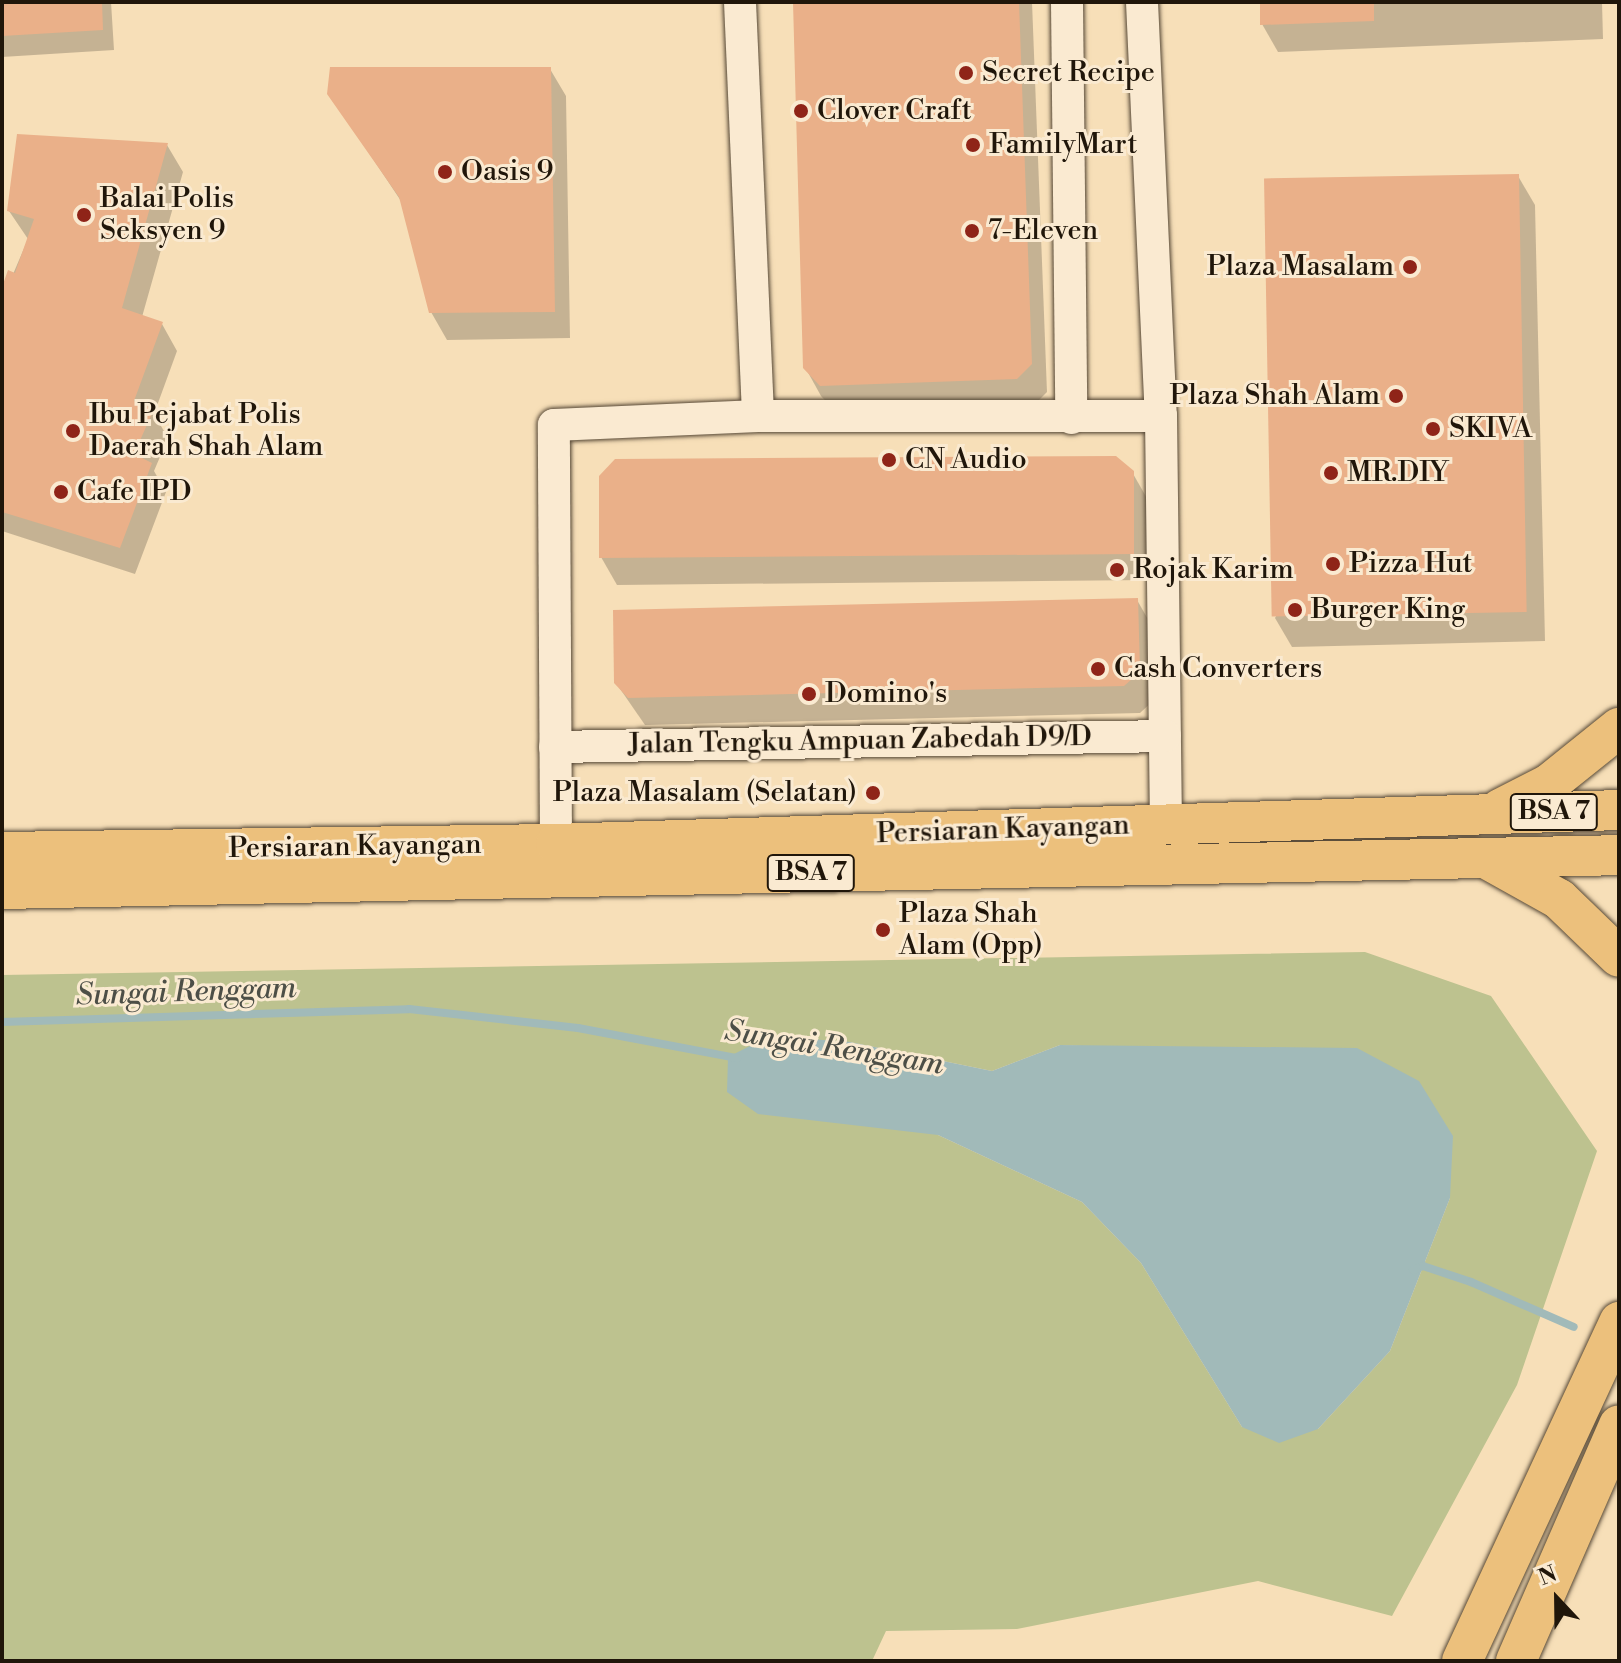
<!DOCTYPE html>
<style>
body{margin:0}
#map{position:relative;width:1621px;height:1663px;overflow:hidden;background:#f7dfb8;font-family:"Libre Bodoni",serif}
div>[style]{position:absolute}
[style*='--x']{left:calc(var(--x)*1px);top:calc(var(--y)*1px);width:calc(var(--w)*1px);rotate:calc(var(--a)*1deg)}
.green>*{inset:0;background:#bdc28f}
.water>*{inset:0;background:#a1bab9}
.shadow>*{inset:0;background:#0003}
.stream>*{height:8px;margin:-4px;padding:0 4px;transform-origin:4px;border-radius:4px;background:#a1bab9}
.building>*{inset:0;background:#eab089;transform-origin:0 0}
.roads{filter:drop-shadow(0 0 2px #564836) drop-shadow(0 0 2px #564836)}
.minor>*{height:32px;margin:-16px;padding:0 16px;transform-origin:16px;border-radius:16px;background:#faead1}
.major>*{height:40px;margin:-20px;padding:0 20px;transform-origin:20px;border-radius:20px;background:#ecc07c}
.dots>*{width:22px;height:22px;translate:-50% -50%;box-sizing:border-box;border:4px solid #faead1;border-radius:50%}
span{translate:-50% -50%;white-space:nowrap;text-align:center;line-height:1.15;-webkit-text-stroke:6px #faead1;paint-order:stroke}
.shield-label span{padding:2px 6px;background:#faead1;border:2px solid;border-radius:6px;-webkit-text-stroke-width:0}
.shield-label{font-size:26px;color:#20160a;font-weight:700}
.poi-label{font-size:28px;color:#20160a}
.left{translate:0 -50%;text-align:left}
.right{translate:-100% -50%;text-align:right}
.street-label{font-size:28px;color:#20160a}
.water-label{font-size:30px;color:#4d4f47;font-style:italic}
.frame{position:absolute;inset:0;border:4px solid #20160a;pointer-events:none}
.north{position:absolute;left:1517px;top:1559px;width:80px;height:80px;-webkit-text-stroke:6px #faead1;paint-order:stroke;rotate:338deg;font-size:22px;font-weight:700;line-height:32px;text-align:center;color:#20160a}
.north::after{content:'';display:block;margin:auto;width:28px;height:36px;background:#20160a;clip-path:polygon(50% 0,100% 100%,50% 72%,0 100%)}
</style>
<div id="map">
<div class="green">
<i style="clip-path:polygon(evenodd,1365px 952px,1491px 996px,1597px 1151px,1517px 1385px,1392px 1616px,1258px 1581px,1017px 1629px,886px 1631px,872px 1661px,2px 1661px,2px 975px,1365px 952px,850px 1042px,992px 1071px,1060px 1045px,1163px 1050px,1450px 1198px,1390px 1351px,1318px 1429px,1242px 1427px,1141px 1263px,1082px 1202px,938px 1135px,850px 1042px)"></i>
</div>
<div class="water">
<i style="clip-path:polygon(770px 1036px,850px 1042px,992px 1071px,1060px 1045px,1357px 1048px,1419px 1081px,1453px 1136px,1450px 1198px,1390px 1351px,1318px 1429px,1279px 1443px,1242px 1427px,1141px 1263px,1082px 1202px,938px 1135px,758px 1114px,727px 1092px,728px 1057px)"></i>
</div>
<div class="shadow">
<i style="clip-path:polygon(2px 2px,111px 2px,114px 50px,2px 57px)"></i>
<i style="clip-path:polygon(795px 2px,1032px 2px,1047px 392px,1033px 406px,837px 413px,821px 396px,805px 367px)"></i>
<i style="clip-path:polygon(1262px 2px,1602px 2px,1603px 39px,1278px 52px,1262px 24px)"></i>
<i style="clip-path:polygon(550px 69px,566px 96px,570px 338px,447px 340px,431px 312px,403px 204px,329px 93px)"></i>
<i style="clip-path:polygon(167px 145px,183px 172px,142px 317px,162px 324px,177px 351px,154px 414px,168px 438px,154px 471px,166px 492px,135px 574px,2px 531px,2px 300px,28px 239px,9px 211px)"></i>
<i style="clip-path:polygon(1518px 176px,1535px 205px,1545px 641px,1292px 647px,1275px 618px)"></i>
<i style="clip-path:polygon(1132px 472px,1148px 500px,1149px 580px,617px 585px,601px 557px)"></i>
<i style="clip-path:polygon(1137px 600px,1153px 628px,1154px 700px,1140px 713px,645px 725px,616px 683px)"></i>
</div>
<div class="stream">
<i style="--x:2;--y:1022;--w:407;--a:-1.8"></i>
<i style="--x:409;--y:1009;--w:170;--a:6.4"></i>
<i style="--x:578;--y:1028;--w:162;--a:10.7"></i>
<i style="--x:1413;--y:1270;--w:11;--a:-22"></i>
<i style="--x:1423;--y:1266;--w:51;--a:18.4"></i>
<i style="--x:1471;--y:1282;--w:112;--a:23.6"></i>
</div>
<div class="building">
<i style="clip-path:polygon(2px 2px,102px 2px,103px 30px,2px 36px)"></i>
<i style="clip-path:polygon(793px 2px,1019px 2px,1032px 364px,1017px 379px,820px 386px,803px 368px)"></i>
<i style="clip-path:polygon(1260px 2px,1374px 2px,1374px 21px,1260px 25px)"></i>
<i style="clip-path:polygon(330px 67px,551px 67px,555px 312px,429px 313px,399px 197px,327px 94px)"></i>
<i style="clip-path:polygon(17px 134px,168px 143px,122px 308px,163px 322px,134px 401px,154px 409px,134px 454px,152px 463px,120px 548px,2px 512px,2px 287px,8px 270px,15px 273px,34px 219px,7px 211px)"></i>
<i style="left:1519px;top:174px;width:438px;height:255px;rotate:89deg"></i>
<i style="clip-path:polygon(1116px 456px,1134px 471px,1134px 554px,599px 558px,599px 476px,615px 459px)"></i>
<i style="clip-path:polygon(1138px 598px,1140px 672px,1124px 686px,628px 698px,614px 683px,613px 610px)"></i>
</div>
<div class="roads">
<div class="minor">
<i style="--x:740;--y:2;--w:414;--a:87.5"></i>
<i style="--x:1067;--y:2;--w:416;--a:89.4"></i>
<i style="--x:1142;--y:2;--w:414;--a:87.4"></i>
<i style="--x:1161;--y:416;--w:409;--a:89.3"></i>
<i style="--x:555;--y:747;--w:610;--a:-1.03"></i>
<i style="--x:556;--y:844;--w:419;--a:-90.3"></i>
<i style="--x:554;--y:425;--w:204;--a:-2.5"></i>
<i style="--x:758;--y:416;--w:403;--a:0"></i>
</div>
<div class="major">
<i style="--x:1500;--y:809;--w:55;--a:-27"></i>
<i style="--x:1549;--y:784;--w:90;--a:-38.7"></i>
<i style="--x:2;--y:852;--w:554;--a:-0.83"></i>
<i style="--x:556;--y:844;--w:1064;--a:-1.83"></i>
<i style="--x:1489;--y:860;--w:80;--a:29.1"></i>
<i style="--x:1559;--y:899;--w:83;--a:44"></i>
<i style="--x:2;--y:889;--w:1617;--a:-1.2"></i>
<i style="--x:1462;--y:1661;--w:374;--a:-65.1"></i>
<i style="--x:1516;--y:1661;--w:257;--a:-66.4"></i>
</div>
</div>
<div class="dots">
<i style="left:966px;top:73px;background:#8f2418"></i>
<i style="left:801px;top:111px;background:#8f2418"></i>
<i style="left:973px;top:145px;background:#8f2418"></i>
<i style="left:445px;top:172px;background:#8f2418"></i>
<i style="left:84px;top:215px;background:#8f2418"></i>
<i style="left:972px;top:231px;background:#8f2418"></i>
<i style="left:1410px;top:267px;background:#8f2418"></i>
<i style="left:1396px;top:396px;background:#8f2418"></i>
<i style="left:1433px;top:429px;background:#8f2418"></i>
<i style="left:73px;top:431px;background:#8f2418"></i>
<i style="left:889px;top:460px;background:#8f2418"></i>
<i style="left:1331px;top:473px;background:#8f2418"></i>
<i style="left:61px;top:492px;background:#8f2418"></i>
<i style="left:1333px;top:564px;background:#8f2418"></i>
<i style="left:1117px;top:570px;background:#8f2418"></i>
<i style="left:1295px;top:610px;background:#8f2418"></i>
<i style="left:1098px;top:669px;background:#8f2418"></i>
<i style="left:809px;top:694px;background:#8f2418"></i>
<i style="left:873px;top:793px;background:#8f2418"></i>
<i style="left:883px;top:930px;background:#8f2418"></i>
</div>
<div class="shield-label">
<span style="left:1554px;top:812px">BSA 7</span>
<span style="left:811px;top:873px">BSA 7</span>
</div>
<div class="poi-label">
<span class="left" style="left:982px;top:73px">Secret Recipe</span>
<span class="left" style="left:817px;top:111px">Clover Craft</span>
<span class="left" style="left:989px;top:145px">FamilyMart</span>
<span class="left" style="left:461px;top:172px">Oasis 9</span>
<span class="left" style="left:100px;top:215px">Balai Polis<br>Seksyen 9</span>
<span class="left" style="left:988px;top:231px">7-Eleven</span>
<span class="right" style="left:1394px;top:267px">Plaza Masalam</span>
<span class="right" style="left:1380px;top:396px">Plaza Shah Alam</span>
<span class="left" style="left:89px;top:431px">Ibu Pejabat Polis<br>Daerah Shah Alam</span>
<span class="left" style="left:1449px;top:429px">SKIVA</span>
<span class="left" style="left:905px;top:460px">CN Audio</span>
<span class="left" style="left:1347px;top:473px">MR.DIY</span>
<span class="left" style="left:77px;top:492px">Cafe IPD</span>
<span class="left" style="left:1349px;top:564px">Pizza Hut</span>
<span class="left" style="left:1133px;top:570px">Rojak Karim</span>
<span class="left" style="left:1311px;top:610px">Burger King</span>
<span class="left" style="left:1114px;top:669px">Cash Converters</span>
<span class="left" style="left:825px;top:694px">Domino's</span>
<span class="right" style="left:857px;top:793px">Plaza Masalam (Selatan)</span>
<span class="left" style="left:899px;top:930px">Plaza Shah<br>Alam (Opp)</span>
</div>
<div class="street-label">
<span style="left:860px;top:741px;rotate:-1deg">Jalan Tengku Ampuan Zabedah D9/D</span>
<span style="left:1003px;top:830px;rotate:-2deg">Persiaran Kayangan</span>
<span style="left:355px;top:847px;rotate:-1deg">Persiaran Kayangan</span>
</div>
<div class="water-label">
<span style="left:186px;top:992px;rotate:-2deg">Sungai Renggam</span>
<span style="left:834px;top:1048px;rotate:9deg">Sungai Renggam</span>
</div>
<div class="frame"></div>
<div class="north">N</div>
</div>
